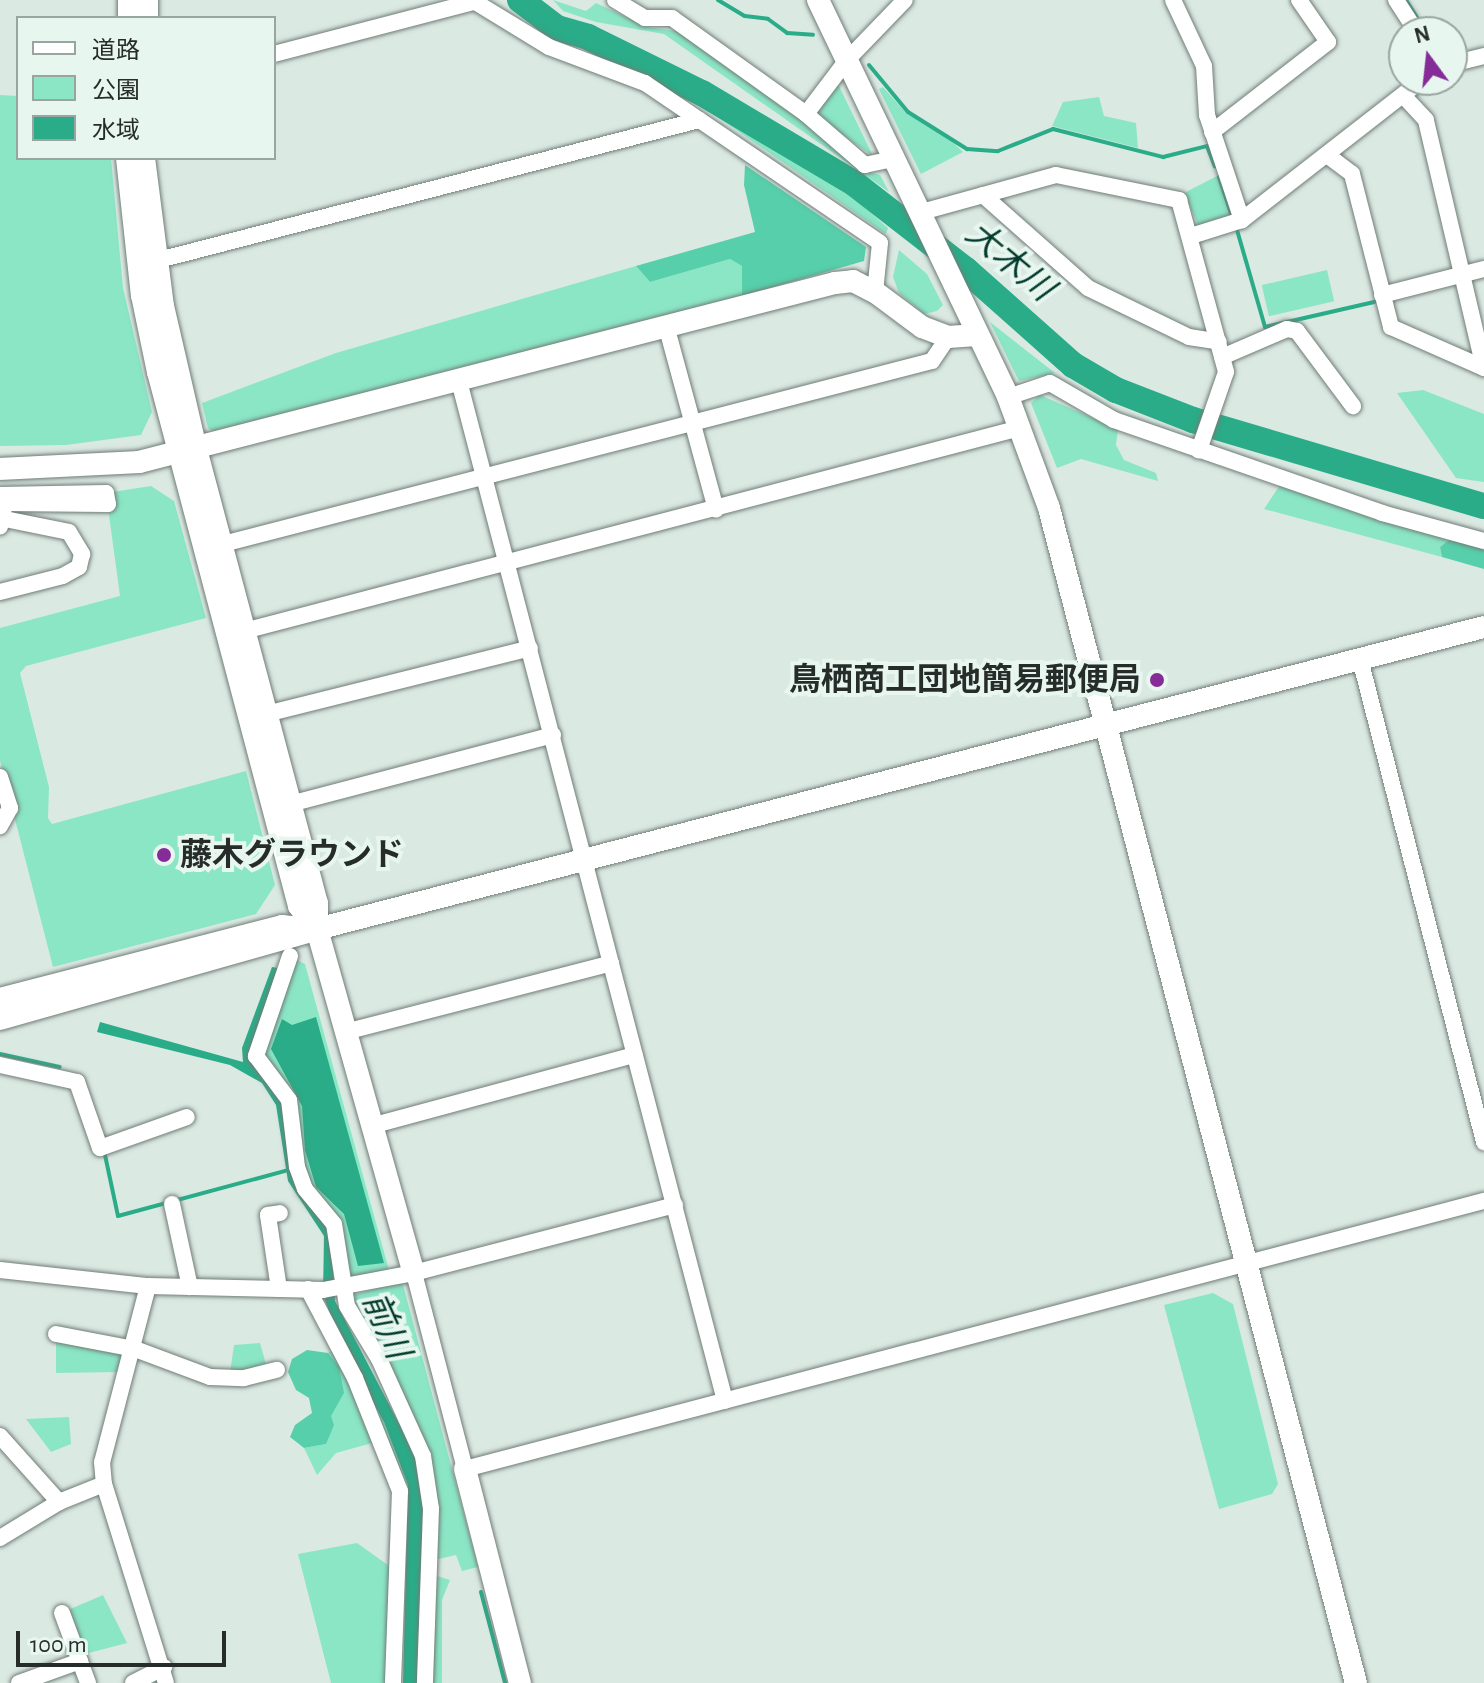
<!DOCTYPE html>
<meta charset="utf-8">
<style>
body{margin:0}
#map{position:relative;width:1484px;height:1683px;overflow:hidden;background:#dbe9e3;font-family:"Alegreya Sans","Noto Sans JP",sans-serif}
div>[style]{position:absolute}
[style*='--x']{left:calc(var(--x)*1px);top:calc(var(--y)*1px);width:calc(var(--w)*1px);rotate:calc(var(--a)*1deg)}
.green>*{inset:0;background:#8be6c6;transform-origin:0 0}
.forest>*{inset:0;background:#57cfaa}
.water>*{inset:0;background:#2aac88}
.stream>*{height:4px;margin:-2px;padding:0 2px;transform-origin:2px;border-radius:2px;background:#2aac88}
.river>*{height:26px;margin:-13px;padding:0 13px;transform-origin:13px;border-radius:13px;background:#2aac88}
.roads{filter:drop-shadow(0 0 2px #707c77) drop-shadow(0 0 2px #707c77)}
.street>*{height:16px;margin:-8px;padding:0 8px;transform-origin:8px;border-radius:8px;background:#fff}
.secondary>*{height:22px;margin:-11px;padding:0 11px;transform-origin:11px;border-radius:11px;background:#fff}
.dots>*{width:22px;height:22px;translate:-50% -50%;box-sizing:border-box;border:4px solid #e8f6f0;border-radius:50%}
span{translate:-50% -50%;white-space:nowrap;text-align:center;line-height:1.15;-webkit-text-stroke:8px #e8f6f0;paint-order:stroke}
.poi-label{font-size:32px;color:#262c2a;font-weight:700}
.right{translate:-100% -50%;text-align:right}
.left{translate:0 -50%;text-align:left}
.water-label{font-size:34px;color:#023a2b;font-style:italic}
.legend{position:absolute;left:16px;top:16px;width:260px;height:144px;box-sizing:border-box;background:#e8f6f0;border:2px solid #9aa5a1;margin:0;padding:10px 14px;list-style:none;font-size:24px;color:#262c2a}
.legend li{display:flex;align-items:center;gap:16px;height:40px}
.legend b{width:40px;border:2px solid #9aa5a1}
.north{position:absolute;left:1388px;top:16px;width:80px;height:80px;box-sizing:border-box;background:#e8f6f0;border:2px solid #9aa5a1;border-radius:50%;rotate:345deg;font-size:22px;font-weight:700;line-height:32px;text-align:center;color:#262c2a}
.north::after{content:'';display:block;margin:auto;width:28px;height:36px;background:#852c99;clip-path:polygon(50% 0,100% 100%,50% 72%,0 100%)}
.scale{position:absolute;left:16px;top:1631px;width:210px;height:36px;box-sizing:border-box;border:4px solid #262c2a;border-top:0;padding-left:10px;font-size:24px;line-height:28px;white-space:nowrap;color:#262c2a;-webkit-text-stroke:6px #e8f6f0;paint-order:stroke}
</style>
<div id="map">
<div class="green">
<i style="clip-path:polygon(553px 0,586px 11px,596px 3px,647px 27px,683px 32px,834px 143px,864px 171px,880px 175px,889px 192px,664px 34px,596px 22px,563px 11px)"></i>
<i style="clip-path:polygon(837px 82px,873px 156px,813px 114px)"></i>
<i style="clip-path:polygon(883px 87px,907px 114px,941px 131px,963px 152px,921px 174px,879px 89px)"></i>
<i style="clip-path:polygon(0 95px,18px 96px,18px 158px,111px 158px,123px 288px,152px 412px,141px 435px,66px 445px,0 446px)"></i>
<i style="clip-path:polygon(1099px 97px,1104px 116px,1136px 123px,1138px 148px,1052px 126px,1063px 102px)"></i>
<i style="clip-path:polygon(702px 106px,855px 199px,888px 228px,886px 234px)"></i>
<i style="clip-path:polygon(1217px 176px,1229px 217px,1199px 227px,1184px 193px)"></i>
<i style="clip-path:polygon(899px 250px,927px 274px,943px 305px,937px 311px,924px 314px,899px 293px,893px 277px)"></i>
<i style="clip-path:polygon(730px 259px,742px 266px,742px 296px,214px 432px,208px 428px,202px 403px,336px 353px,636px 266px,650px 282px)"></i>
<i style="left:1327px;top:270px;width:32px;height:67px;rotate:77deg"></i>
<i style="clip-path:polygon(990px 322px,1055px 373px,1019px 381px)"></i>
<i style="clip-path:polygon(1423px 390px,1484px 414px,1484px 482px,1456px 478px,1397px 393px)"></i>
<i style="clip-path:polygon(1040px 395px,1118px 429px,1116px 445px,1124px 460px,1156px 473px,1158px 481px,1081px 459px,1057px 468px,1031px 403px)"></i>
<i style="clip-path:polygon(1280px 485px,1449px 540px,1440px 547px,1442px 557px,1264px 509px)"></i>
<i style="clip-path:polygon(151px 486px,174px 501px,206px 618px,26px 666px,20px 673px,49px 787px,48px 818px,52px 824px,246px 771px,275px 885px,256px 914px,53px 967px,0 761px,0 628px,120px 596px,106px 493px)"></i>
<i style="clip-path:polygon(295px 959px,305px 964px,390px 1274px,349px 1284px,261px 1056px)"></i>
<i style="clip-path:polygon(402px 1281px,478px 1567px,462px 1571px,456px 1555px,434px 1560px,436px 1510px,356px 1310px,353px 1295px)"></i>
<i style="clip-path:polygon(1213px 1293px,1233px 1304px,1278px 1484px,1272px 1494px,1219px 1509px,1164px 1305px)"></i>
<i style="clip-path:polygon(323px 1297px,384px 1422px,408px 1485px,403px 1683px,406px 1494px)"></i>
<i style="clip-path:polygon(56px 1336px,128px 1353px,120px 1372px,56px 1373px)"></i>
<i style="clip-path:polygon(260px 1343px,267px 1368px,230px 1373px,234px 1345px)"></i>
<i style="clip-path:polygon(336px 1349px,379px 1441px,336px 1453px,317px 1475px,304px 1448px,326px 1444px,339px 1367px,328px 1353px)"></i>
<i style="clip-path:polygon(69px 1417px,71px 1444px,51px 1452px,26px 1419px)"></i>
<i style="clip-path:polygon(357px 1543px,392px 1568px,388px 1683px,331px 1683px,298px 1554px)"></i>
<i style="clip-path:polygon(434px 1575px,450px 1580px,442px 1600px,442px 1683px,431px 1683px)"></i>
<i style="clip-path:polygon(103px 1595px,127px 1643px,85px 1654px,68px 1610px)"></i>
</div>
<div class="forest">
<i style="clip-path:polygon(745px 165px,866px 247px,864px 261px,742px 296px,742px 266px,730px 259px,650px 282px,636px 266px,755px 232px,744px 185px)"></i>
<i style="clip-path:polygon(1449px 540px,1484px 547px,1484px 569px,1442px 557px,1440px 547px)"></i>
<i style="clip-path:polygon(307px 1350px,328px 1353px,339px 1367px,344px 1393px,331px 1416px,334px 1425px,326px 1444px,304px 1448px,290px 1437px,295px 1425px,312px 1413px,309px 1398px,296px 1390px,288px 1372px,292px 1359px)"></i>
</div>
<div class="water">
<i style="clip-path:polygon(272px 967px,278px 968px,249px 1051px,283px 1096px,291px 1156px,330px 1226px,335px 1301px,416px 1456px,424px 1504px,417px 1683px,403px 1683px,408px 1485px,384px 1422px,326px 1316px,330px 1314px,323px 1294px,324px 1236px,288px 1181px,276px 1105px,262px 1083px,230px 1065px,97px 1032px,100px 1022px,243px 1062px,242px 1048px)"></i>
<i style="clip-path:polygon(316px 1017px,384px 1263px,358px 1266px,344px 1214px,316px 1187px,305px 1150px,302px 1106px,271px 1049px,282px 1019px,292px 1025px)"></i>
</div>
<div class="stream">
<i style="--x:718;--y:0;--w:31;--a:31"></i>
<i style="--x:745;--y:16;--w:23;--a:7"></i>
<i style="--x:768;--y:19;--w:24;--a:36"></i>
<i style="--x:787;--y:33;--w:26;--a:4"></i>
<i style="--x:1406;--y:0;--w:38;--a:58"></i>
<i style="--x:869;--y:65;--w:61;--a:50.3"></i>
<i style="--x:908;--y:112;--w:70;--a:32.1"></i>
<i style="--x:967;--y:149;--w:31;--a:4"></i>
<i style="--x:998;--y:151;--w:59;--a:-21.8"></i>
<i style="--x:1053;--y:129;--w:114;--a:14.3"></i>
<i style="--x:1163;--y:157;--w:45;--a:-14"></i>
<i style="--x:1207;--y:146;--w:22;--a:69"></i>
<i style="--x:1219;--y:177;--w:39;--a:72"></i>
<i style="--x:1237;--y:230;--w:101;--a:73.9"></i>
<i style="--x:1265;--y:327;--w:112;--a:-12.9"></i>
<i style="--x:0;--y:1054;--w:61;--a:12.2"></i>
<i style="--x:105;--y:1155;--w:62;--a:78"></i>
<i style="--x:118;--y:1216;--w:177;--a:-15.1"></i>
<i style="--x:481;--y:1592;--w:94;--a:75.2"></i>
</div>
<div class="river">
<i style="--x:520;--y:0;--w:46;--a:37.1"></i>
<i style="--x:557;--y:28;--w:32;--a:16"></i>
<i style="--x:588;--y:37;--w:127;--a:26.2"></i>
<i style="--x:702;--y:93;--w:178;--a:30.7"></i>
<i style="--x:855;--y:184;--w:140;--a:37.8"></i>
<i style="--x:966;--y:270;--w:143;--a:41.6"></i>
<i style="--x:1073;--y:365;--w:50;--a:30.2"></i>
<i style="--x:1116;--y:390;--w:83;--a:21.3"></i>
<i style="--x:1193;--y:420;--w:303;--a:16.5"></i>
</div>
<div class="roads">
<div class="street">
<i style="--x:472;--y:0;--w:90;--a:31.4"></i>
<i style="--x:549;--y:47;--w:103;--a:20.6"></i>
<i style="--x:645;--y:83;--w:284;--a:34.2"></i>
<i style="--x:880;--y:243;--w:49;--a:95.8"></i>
<i style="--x:615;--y:0;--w:35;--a:31"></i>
<i style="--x:645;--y:18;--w:27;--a:0"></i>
<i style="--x:672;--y:18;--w:165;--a:35.6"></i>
<i style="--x:1173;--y:0;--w:73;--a:64.8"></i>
<i style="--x:1204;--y:66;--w:49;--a:86.5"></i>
<i style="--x:1207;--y:115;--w:111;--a:71.6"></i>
<i style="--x:1396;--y:0;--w:38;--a:57"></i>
<i style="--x:274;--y:54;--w:207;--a:-14.6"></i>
<i style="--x:1452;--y:64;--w:33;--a:-14"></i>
<i style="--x:1212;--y:132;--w:147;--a:-37.8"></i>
<i style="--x:1328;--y:42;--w:51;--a:-124.6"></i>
<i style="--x:1327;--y:155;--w:31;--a:37"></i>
<i style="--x:1352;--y:174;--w:158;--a:75.7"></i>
<i style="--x:1391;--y:327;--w:102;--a:23.8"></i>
<i style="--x:1484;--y:368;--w:255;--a:-103.2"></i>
<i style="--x:1426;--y:120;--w:34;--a:-133"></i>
<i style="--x:893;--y:159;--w:29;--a:168"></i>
<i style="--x:865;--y:165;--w:78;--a:-139.2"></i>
<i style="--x:806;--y:114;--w:68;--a:-52.8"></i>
<i style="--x:847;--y:60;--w:83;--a:-46"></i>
<i style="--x:983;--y:195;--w:140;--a:41.5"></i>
<i style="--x:1088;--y:288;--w:112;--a:25.9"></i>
<i style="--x:1189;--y:337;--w:30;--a:9"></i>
<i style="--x:918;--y:213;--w:143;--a:-15.4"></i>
<i style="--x:1056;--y:175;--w:126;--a:11.5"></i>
<i style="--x:1179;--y:200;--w:178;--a:74.7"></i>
<i style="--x:1226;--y:372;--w:83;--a:109.1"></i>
<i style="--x:1191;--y:236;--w:53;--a:-17.4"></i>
<i style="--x:1242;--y:220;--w:228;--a:-37.9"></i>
<i style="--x:155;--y:261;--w:562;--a:-14.53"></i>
<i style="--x:1382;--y:295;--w:105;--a:-14.3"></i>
<i style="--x:667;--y:329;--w:187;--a:74.8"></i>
<i style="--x:1222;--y:357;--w:71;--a:-23.3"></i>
<i style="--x:1287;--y:329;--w:10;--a:11"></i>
<i style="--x:1297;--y:331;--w:94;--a:53.3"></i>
<i style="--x:459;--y:381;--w:1054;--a:75.38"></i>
<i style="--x:1008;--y:397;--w:44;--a:-18.4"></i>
<i style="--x:1050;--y:383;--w:74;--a:30"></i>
<i style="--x:1114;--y:420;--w:284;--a:19.1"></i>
<i style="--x:1382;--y:513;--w:106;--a:15.4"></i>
<i style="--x:0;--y:495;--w:106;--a:-1.1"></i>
<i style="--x:106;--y:493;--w:11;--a:80"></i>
<i style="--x:108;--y:504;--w:103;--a:-179.4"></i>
<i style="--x:5;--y:503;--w:24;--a:102"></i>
<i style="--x:0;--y:518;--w:70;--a:11.5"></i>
<i style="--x:69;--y:532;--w:26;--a:59"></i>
<i style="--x:82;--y:554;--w:13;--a:103"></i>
<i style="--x:79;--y:567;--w:18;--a:151"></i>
<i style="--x:63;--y:576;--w:65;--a:165.7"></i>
<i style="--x:223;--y:544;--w:732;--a:-14.47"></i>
<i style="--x:932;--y:361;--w:29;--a:-56"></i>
<i style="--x:244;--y:631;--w:802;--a:-14.66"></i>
<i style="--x:1360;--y:659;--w:499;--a:75.6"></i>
<i style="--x:266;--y:714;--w:272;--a:-14"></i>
<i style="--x:0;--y:777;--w:33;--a:72"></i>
<i style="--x:10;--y:808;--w:21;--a:119"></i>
<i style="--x:290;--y:804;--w:272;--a:-14.7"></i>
<i style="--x:290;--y:956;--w:106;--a:108.8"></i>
<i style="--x:256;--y:1056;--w:55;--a:53.1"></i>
<i style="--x:289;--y:1100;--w:67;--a:83.2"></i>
<i style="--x:297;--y:1167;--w:23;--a:70"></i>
<i style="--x:305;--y:1189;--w:45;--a:50.4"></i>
<i style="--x:334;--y:1224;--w:83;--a:81"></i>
<i style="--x:347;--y:1306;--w:62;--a:58.9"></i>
<i style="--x:379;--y:1359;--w:107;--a:65.6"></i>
<i style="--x:423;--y:1456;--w:54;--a:81.4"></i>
<i style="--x:431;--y:1509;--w:174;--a:92"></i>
<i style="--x:345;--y:1032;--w:275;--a:-14.5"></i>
<i style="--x:0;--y:1065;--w:79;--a:12.4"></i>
<i style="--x:77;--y:1082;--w:70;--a:70.8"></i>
<i style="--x:100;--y:1148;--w:92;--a:-19.6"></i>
<i style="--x:371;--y:1126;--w:273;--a:-15.1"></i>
<i style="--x:172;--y:1204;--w:85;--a:77.8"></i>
<i style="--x:675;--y:1205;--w:270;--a:165.4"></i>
<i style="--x:414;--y:1273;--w:203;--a:75.4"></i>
<i style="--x:465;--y:1469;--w:1054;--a:-14.74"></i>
<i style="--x:0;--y:1270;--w:149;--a:6.2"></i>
<i style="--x:148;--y:1286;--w:175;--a:1.3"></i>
<i style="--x:323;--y:1290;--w:93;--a:-10.6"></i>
<i style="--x:148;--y:1286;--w:182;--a:104.6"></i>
<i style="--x:102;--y:1462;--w:22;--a:85"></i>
<i style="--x:104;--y:1484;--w:208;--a:72.7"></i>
<i style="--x:279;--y:1289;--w:75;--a:-98.5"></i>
<i style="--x:268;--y:1215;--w:12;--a:-9"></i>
<i style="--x:308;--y:1289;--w:101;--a:62.2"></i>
<i style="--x:355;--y:1378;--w:122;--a:68.3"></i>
<i style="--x:400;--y:1491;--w:192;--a:92.1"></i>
<i style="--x:56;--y:1334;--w:80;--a:10.8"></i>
<i style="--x:135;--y:1349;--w:80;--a:20.5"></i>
<i style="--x:210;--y:1377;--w:34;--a:2"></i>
<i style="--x:244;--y:1378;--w:34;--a:-14"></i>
<i style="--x:0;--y:1436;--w:89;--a:48.2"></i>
<i style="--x:0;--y:1538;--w:69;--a:-31.4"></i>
<i style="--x:59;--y:1502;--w:48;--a:-21.8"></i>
<i style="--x:62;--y:1613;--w:75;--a:69.6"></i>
<i style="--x:19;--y:1683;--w:65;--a:-19.8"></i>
<i style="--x:133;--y:1683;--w:35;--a:-27"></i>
</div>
<div class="secondary">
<i style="--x:818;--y:0;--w:440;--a:64.4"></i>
<i style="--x:1008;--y:397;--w:118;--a:69.7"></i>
<i style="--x:1049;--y:508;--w:1214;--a:75.36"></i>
<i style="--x:129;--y:18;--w:18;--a:-90"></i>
<i style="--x:147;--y:18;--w:18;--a:-90"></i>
<i style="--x:127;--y:158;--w:138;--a:83.8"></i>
<i style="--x:142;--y:295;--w:79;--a:78.3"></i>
<i style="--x:158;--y:372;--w:552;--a:75.21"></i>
<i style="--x:299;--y:906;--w:29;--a:52"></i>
<i style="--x:144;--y:158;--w:149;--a:82.7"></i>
<i style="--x:163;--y:306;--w:147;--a:77"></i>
<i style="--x:196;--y:449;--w:470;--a:75.1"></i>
<i style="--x:317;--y:903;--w:26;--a:90"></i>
<i style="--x:317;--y:929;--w:357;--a:74.3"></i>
<i style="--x:0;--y:469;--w:139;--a:-2.9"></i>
<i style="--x:139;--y:462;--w:719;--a:-14.42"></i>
<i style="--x:835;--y:283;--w:18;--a:-6"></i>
<i style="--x:853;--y:281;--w:25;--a:27"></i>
<i style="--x:875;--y:292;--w:59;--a:36.7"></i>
<i style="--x:922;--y:327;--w:28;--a:21"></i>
<i style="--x:948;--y:337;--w:29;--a:-4"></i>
<i style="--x:0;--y:999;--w:291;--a:-14.5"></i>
<i style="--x:282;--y:926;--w:30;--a:6"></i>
<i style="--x:0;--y:1019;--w:330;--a:-15.8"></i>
<i style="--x:317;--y:929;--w:1205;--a:-14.51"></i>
<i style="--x:465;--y:1469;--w:221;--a:75.6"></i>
</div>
</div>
<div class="dots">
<i style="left:1157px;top:680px;background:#852c99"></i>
<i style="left:164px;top:855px;background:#852c99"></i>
</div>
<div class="poi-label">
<span class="right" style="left:1141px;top:680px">鳥栖商工団地簡易郵便局</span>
<span class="left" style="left:180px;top:855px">藤木グラウンド</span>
</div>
<div class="water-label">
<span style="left:1009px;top:262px;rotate:40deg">大木川</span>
<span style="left:385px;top:1326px;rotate:66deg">前川</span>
</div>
<ul class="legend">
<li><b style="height:10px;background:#fff"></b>道路</li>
<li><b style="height:22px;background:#8be6c6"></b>公園</li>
<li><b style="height:22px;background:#2aac88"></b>水域</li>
</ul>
<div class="north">N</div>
<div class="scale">100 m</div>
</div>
